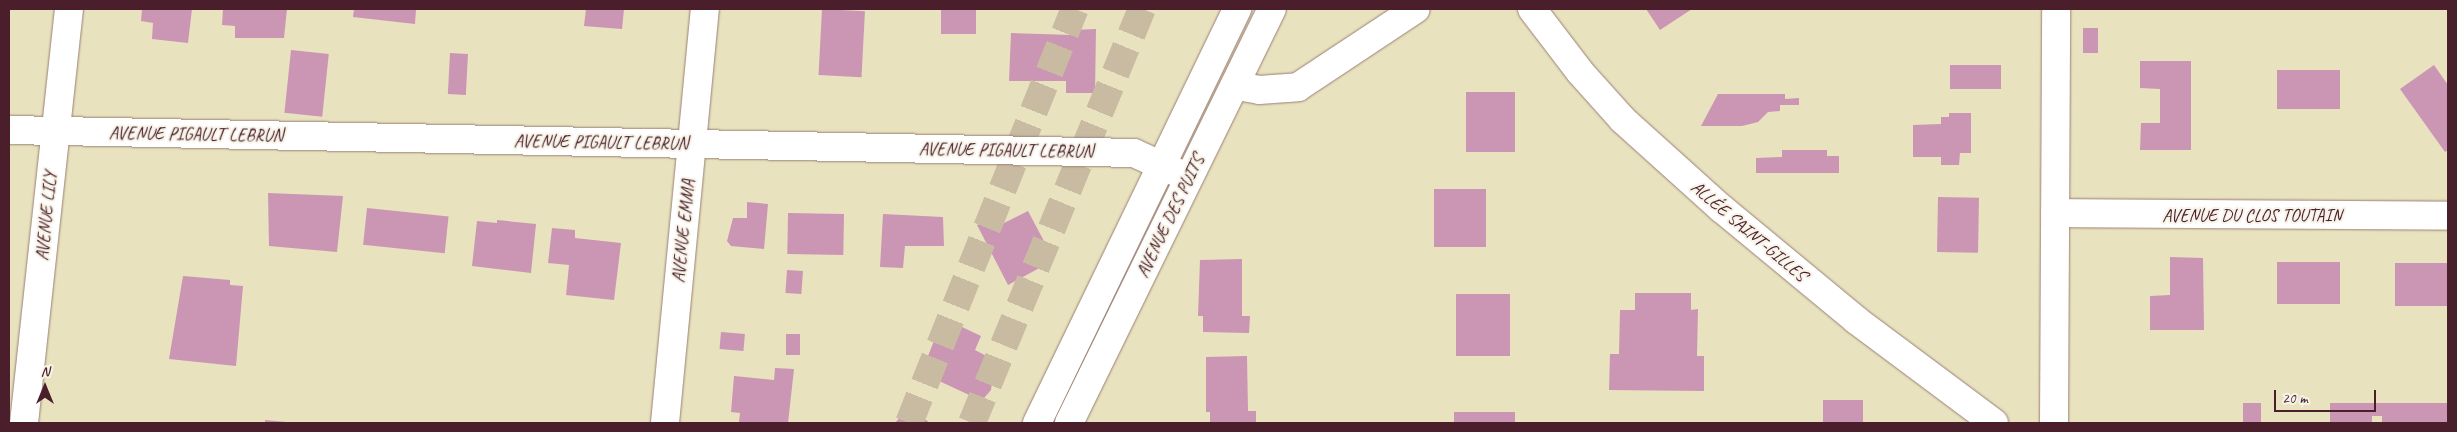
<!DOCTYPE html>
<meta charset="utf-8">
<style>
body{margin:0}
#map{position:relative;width:2457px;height:432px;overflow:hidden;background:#e9e2bf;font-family:Caveat,sans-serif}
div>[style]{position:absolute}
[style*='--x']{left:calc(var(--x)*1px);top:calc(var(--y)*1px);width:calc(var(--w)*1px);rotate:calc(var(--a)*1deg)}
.building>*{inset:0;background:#cb95b4;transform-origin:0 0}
.highway-tunnel>*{height:28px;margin-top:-14px;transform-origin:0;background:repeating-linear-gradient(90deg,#c9bba1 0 28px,transparent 0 42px)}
.roads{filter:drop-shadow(0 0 1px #9a8075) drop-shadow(0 0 1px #9a8075)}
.minor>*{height:28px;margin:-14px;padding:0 14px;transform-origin:14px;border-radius:14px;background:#fff}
span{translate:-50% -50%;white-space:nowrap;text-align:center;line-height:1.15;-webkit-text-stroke:4px #f7f3e8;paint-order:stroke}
.street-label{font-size:18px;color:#4a1f2b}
.frame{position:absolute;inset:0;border:10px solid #4a1f2b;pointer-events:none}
.north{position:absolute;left:20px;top:362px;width:50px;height:50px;-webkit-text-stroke:4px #f7f3e8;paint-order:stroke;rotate:0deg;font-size:14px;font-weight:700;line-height:20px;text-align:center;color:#4a1f2b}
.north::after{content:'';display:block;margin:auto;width:18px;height:22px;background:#4a1f2b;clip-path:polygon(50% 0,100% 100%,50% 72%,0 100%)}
.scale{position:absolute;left:2274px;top:390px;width:102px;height:22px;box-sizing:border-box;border:2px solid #4a1f2b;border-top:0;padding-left:6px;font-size:15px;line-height:18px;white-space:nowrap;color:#4a1f2b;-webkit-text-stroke:4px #f7f3e8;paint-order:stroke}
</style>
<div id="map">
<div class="building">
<i style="clip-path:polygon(142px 9px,192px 9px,188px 43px,152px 39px,153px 23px,141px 21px)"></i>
<i style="clip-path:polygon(223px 9px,287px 9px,284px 38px,235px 38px,235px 26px,222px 25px)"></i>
<i style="clip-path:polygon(354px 9px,416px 9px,415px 24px,353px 17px)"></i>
<i style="clip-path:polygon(586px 9px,624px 9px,622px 29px,584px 26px)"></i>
<i style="left:822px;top:9px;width:43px;height:66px;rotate:3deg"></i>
<i style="left:941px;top:9px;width:35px;height:25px"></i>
<i style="clip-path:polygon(1646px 9px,1692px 9px,1660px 30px)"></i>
<i style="left:2098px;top:28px;width:25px;height:15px;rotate:90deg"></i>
<i style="clip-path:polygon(1096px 29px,1095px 93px,1066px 93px,1066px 81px,1009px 81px,1011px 33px,1072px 35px,1072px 30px)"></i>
<i style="left:291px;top:50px;width:38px;height:63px;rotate:6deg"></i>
<i style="left:450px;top:53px;width:18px;height:41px;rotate:3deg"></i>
<i style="clip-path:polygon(2140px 61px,2191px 61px,2191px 150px,2140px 150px,2141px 123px,2160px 123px,2160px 89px,2140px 88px)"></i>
<i style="left:1950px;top:65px;width:51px;height:24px"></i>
<i style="clip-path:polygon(2434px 65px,2448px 85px,2448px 150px,2445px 152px,2400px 89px)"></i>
<i style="left:2277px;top:70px;width:63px;height:39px"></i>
<i style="left:1466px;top:92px;width:49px;height:60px"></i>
<i style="clip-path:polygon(1718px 94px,1785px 94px,1785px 99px,1799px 98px,1799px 105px,1780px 105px,1780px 111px,1768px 112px,1758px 122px,1742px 126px,1701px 126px)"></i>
<i style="clip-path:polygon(1949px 113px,1971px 113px,1971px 153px,1960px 153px,1959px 165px,1941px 165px,1941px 157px,1913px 157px,1913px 125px,1941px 124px,1941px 117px,1949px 117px)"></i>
<i style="clip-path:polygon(1782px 150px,1827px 150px,1827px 156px,1839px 156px,1839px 173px,1756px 173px,1756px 158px,1782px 157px)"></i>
<i style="left:1434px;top:189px;width:52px;height:58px"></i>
<i style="clip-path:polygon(268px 193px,343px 196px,337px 252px,269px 246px)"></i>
<i style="left:1938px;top:197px;width:41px;height:55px;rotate:1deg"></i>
<i style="clip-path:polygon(747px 202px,768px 204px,764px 249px,731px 246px,727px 241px,733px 218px,747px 218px)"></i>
<i style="left:367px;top:208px;width:82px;height:37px;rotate:6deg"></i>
<i style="clip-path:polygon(1028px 211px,1054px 260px,1008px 285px,977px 225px,993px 217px,998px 226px)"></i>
<i style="left:788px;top:213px;width:56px;height:41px;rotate:1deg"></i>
<i style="clip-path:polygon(883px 214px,943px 217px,944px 246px,905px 246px,903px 268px,880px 267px)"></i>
<i style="clip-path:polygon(497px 220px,536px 224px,531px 273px,472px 266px,477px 221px,497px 223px)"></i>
<i style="clip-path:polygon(552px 228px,575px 230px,575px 238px,621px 243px,614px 300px,566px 295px,569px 265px,548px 263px)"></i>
<i style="clip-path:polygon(2170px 257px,2203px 258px,2204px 330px,2150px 330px,2150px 296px,2170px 295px)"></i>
<i style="clip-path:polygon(1242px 259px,1242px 316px,1250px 316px,1249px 333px,1203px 332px,1203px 316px,1198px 316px,1200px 260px)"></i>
<i style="left:2277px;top:262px;width:63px;height:42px"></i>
<i style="left:2395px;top:263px;width:53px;height:43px"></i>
<i style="left:787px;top:270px;width:16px;height:23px;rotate:4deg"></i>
<i style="clip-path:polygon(183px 276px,230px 280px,230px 285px,243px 286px,236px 366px,169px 359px)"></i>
<i style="clip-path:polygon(1635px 293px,1691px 293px,1691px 310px,1698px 309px,1697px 356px,1704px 356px,1704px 391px,1609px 390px,1610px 354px,1619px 354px,1620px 310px,1635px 310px)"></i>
<i style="left:1456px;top:294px;width:54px;height:62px"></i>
<i style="clip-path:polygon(943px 318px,981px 336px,975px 350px,992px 359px,984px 376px,992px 382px,991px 390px,984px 398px,980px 400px,924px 374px,931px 359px,928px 356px)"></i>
<i style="left:721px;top:332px;width:24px;height:17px;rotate:5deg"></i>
<i style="left:786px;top:334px;width:14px;height:21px"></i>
<i style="clip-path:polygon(1247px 356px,1248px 411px,1256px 411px,1256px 423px,1210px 423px,1210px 412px,1206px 412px,1206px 357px)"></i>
<i style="clip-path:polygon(775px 368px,794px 369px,788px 423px,739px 422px,740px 413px,731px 412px,734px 376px,774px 380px)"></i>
<i style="left:1863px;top:400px;width:23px;height:40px;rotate:90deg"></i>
<i style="left:2243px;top:403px;width:18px;height:20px"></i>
<i style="clip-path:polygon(2330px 403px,2448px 403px,2448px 423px,2382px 423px,2382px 416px,2372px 416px,2372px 423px,2330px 423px)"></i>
<i style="clip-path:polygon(909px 407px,930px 423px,895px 423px)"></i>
<i style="left:1515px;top:412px;width:11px;height:61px;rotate:90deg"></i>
<i style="clip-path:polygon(265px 420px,286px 422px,286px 423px,265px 423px)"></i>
</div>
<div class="highway-tunnel">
<i style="--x:909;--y:423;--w:446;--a:-68.2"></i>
<i style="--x:972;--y:423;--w:448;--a:-67.7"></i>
</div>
<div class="roads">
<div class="minor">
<i style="--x:1532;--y:9;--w:79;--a:52.7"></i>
<i style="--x:1580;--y:72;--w:64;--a:48.1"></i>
<i style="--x:1623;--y:120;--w:133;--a:42"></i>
<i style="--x:1722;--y:209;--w:174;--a:39.6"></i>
<i style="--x:1856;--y:320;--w:172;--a:36.7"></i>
<i style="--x:1237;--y:86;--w:22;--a:10"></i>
<i style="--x:1259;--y:90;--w:39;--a:-4"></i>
<i style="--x:1298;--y:87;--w:141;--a:-33.5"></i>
<i style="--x:9;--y:130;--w:1125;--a:1.17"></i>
<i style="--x:1134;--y:153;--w:58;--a:24.4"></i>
<i style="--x:2055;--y:213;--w:393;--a:0.4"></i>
<i style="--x:24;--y:423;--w:416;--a:-83.8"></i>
<i style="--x:665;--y:423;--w:416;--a:-84.5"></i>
<i style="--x:1037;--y:423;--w:460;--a:-64.2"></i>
<i style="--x:1069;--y:423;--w:461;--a:-63.9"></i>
<i style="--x:2054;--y:423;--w:414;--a:-89.7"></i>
</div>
</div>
<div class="street-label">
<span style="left:196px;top:134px;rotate:1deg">AVENUE PIGAULT LEBRUN</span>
<span style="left:601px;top:142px;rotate:1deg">AVENUE PIGAULT LEBRUN</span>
<span style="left:1006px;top:150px;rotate:1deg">AVENUE PIGAULT LEBRUN</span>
<span style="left:2252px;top:215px">AVENUE DU CLOS TOUTAIN</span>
<span style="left:46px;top:216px;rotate:-84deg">AVENUE LILY</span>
<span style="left:1170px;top:216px;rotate:-64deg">AVENUE DES PUITS</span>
<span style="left:683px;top:231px;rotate:-84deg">AVENUE EMMA</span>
<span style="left:1749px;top:231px;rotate:40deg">ALLÉE SAINT-GILLES</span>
</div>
<div class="frame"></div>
<div class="north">N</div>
<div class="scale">20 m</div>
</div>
